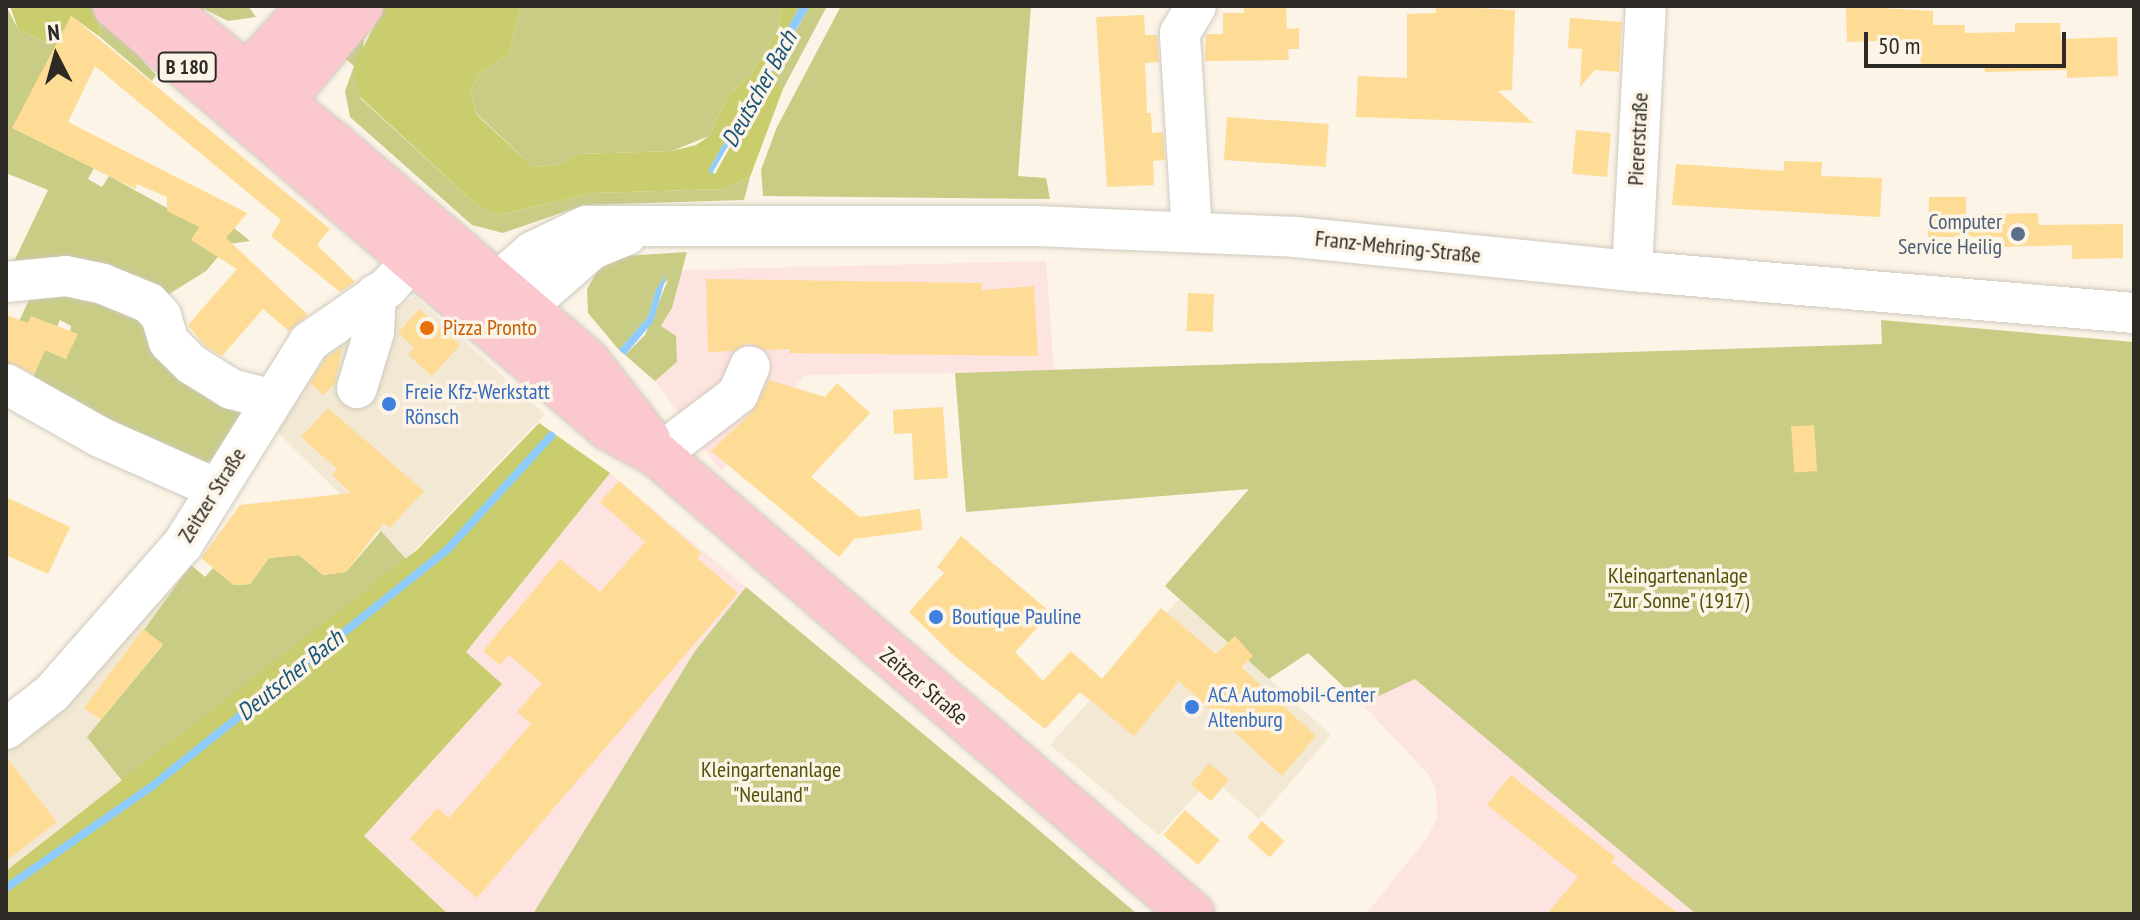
<!DOCTYPE html>
<meta charset="utf-8">
<style>
body{margin:0}
#map{position:relative;width:2140px;height:920px;overflow:hidden;background:#fbf4e7;font-family:"PT Sans Narrow",sans-serif}
div>[style]{position:absolute}
[style*='--x']{left:calc(var(--x)*1px);top:calc(var(--y)*1px);width:calc(var(--w)*1px);rotate:calc(var(--a)*1deg)}
.built>*{inset:0;background:#f2e8d4}
.industrial>*{inset:0;background:#fee4e0}
.green>*{inset:0;background:#c9cc85}
.forest>*{inset:0;background:#cacd6e}
.water>*{inset:0;background:#8dccfd}
.stream>*{height:8px;margin:-4px;padding:0 4px;transform-origin:4px;border-radius:4px;background:#8dccfd}
.building>*{inset:0;background:#fedc96;transform-origin:0 0}
.roads{filter:drop-shadow(0 0 2px #cfc9bc) drop-shadow(0 0 2px #cfc9bc)}
.minor>*{height:40px;margin:-20px;padding:0 20px;transform-origin:20px;border-radius:20px;background:#fff}
.major>*{height:44px;margin:-22px;padding:0 22px;transform-origin:22px;border-radius:22px;background:#fcc8d0}
.dots>*{width:22px;height:22px;translate:-50% -50%;box-sizing:border-box;border:4px solid #fbf4e7;border-radius:50%}
span{translate:-50% -50%;white-space:nowrap;text-align:center;line-height:1.15;-webkit-text-stroke:7px #fbf4e7;paint-order:stroke}
.shield-label span{padding:2px 6px;background:#fbf4e7;border:2px solid;border-radius:6px;-webkit-text-stroke-width:0}
.shield-label{font-size:20px;color:#2d2a25;font-weight:700}
.street-label{font-size:22px;color:#2d2a25}
.service-label{font-size:22px;color:#4e5e75}
.right{translate:-100% -50%;text-align:right}
.food-label{font-size:22px;color:#c56008}
.left{translate:0 -50%;text-align:left}
.shop-label{font-size:22px;color:#366cbe}
.park-label{font-size:22px;color:#525309}
.water-label{font-size:24px;color:#19547c;font-style:italic}
.frame{position:absolute;inset:0;border:8px solid #2d2a25;pointer-events:none}
.north{position:absolute;left:16px;top:16px;width:80px;height:80px;-webkit-text-stroke:6px #fbf4e7;paint-order:stroke;rotate:354deg;font-size:22px;font-weight:700;line-height:32px;text-align:center;color:#2d2a25}
.north::after{content:'';display:block;margin:auto;width:28px;height:36px;background:#2d2a25;clip-path:polygon(50% 0,100% 100%,50% 72%,0 100%)}
.scale{position:absolute;left:1864px;top:32px;width:202px;height:36px;box-sizing:border-box;border:4px solid #2d2a25;border-top:0;padding-left:10px;font-size:24px;line-height:28px;white-space:nowrap;color:#2d2a25;-webkit-text-stroke:6px #fbf4e7;paint-order:stroke}
</style>
<div id="map">
<div class="built">
<i style="clip-path:polygon(415px 297px,545px 414px,406px 559px,270px 425px,328px 346px,371px 315px)"></i>
<i style="clip-path:polygon(187px 565px,291px 650px,6px 871px,6px 742px)"></i>
<i style="clip-path:polygon(1180px 598px,1331px 735px,1259px 819px,1212px 778px,1159px 835px,1050px 745px)"></i>
</div>
<div class="industrial">
<i style="clip-path:polygon(1046px 261px,1054px 371px,805px 375px,721px 471px,655px 381px,677px 362px,661px 327px,672px 308px,679px 270px)"></i>
<i style="clip-path:polygon(610px 473px,746px 587px,695px 651px,533px 914px,448px 914px,364px 836px,502px 684px,465px 653px)"></i>
<i style="clip-path:polygon(1415px 678px,1696px 914px,1366px 914px,1427px 838px,1437px 818px,1436px 789px,1429px 775px,1362px 704px)"></i>
</div>
<div class="green">
<i style="clip-path:polygon(6px 6px,18px 29px,56px 47px,13px 128px,94px 168px,88px 179px,102px 187px,109px 176px,218px 236px,229px 224px,250px 241px,229px 244px,206px 271px,166px 296px,7px 276px,48px 190px,6px 173px)"></i>
<i style="clip-path:polygon(187px 6px,248px 6px,256px 17px,228px 21px,204px 9px,200px 16px)"></i>
<i style="clip-path:polygon(379px 6px,384px 6px,364px 39px,360px 98px,478px 206px,498px 215px,593px 193px,724px 189px,750px 177px,744px 200px,584px 205px,503px 233px,472px 225px,350px 117px,345px 91px,354px 66px,340px 54px)"></i>
<i style="clip-path:polygon(521px 6px,781px 6px,778px 30px,750px 76px,728px 95px,709px 136px,672px 151px,579px 154px,556px 165px,533px 167px,477px 114px,470px 92px,480px 73px,509px 53px)"></i>
<i style="clip-path:polygon(810px 6px,827px 6px,783px 89px,766px 82px)"></i>
<i style="clip-path:polygon(841px 6px,1031px 6px,1018px 176px,1046px 178px,1050px 199px,763px 196px,761px 170px,777px 127px)"></i>
<i style="clip-path:polygon(99px 12px,156px 75px,152px 81px,100px 37px)"></i>
<i style="clip-path:polygon(687px 252px,672px 308px,661px 326px,676px 336px,677px 362px,655px 381px,625px 355px,645px 335px,668px 280px,656px 290px,648px 317px,619px 350px,588px 313px,587px 289px,598px 270px,624px 256px)"></i>
<i style="clip-path:polygon(76px 285px,147px 317px,249px 415px,216px 460px,190px 465px,27px 390px,45px 350px,66px 359px,71px 326px,60px 320px,57px 327px,33px 317px,6px 371px,6px 349px,35px 287px)"></i>
<i style="clip-path:polygon(1881px 320px,2134px 342px,2134px 914px,1696px 914px,1415px 679px,1362px 704px,1308px 653px,1269px 679px,1165px 586px,1249px 489px,966px 512px,955px 373px,1882px 344px)"></i>
<i style="clip-path:polygon(381px 531px,406px 559px,124px 783px,87px 737px,163px 645px,144px 630px,191px 565px,205px 577px,213px 568px,234px 585px,250px 584px,269px 558px,299px 555px,323px 575px,346px 572px)"></i>
<i style="clip-path:polygon(746px 587px,1027px 820px,1137px 914px,533px 914px,695px 651px)"></i>
</div>
<div class="forest">
<i style="clip-path:polygon(10px 6px,91px 6px,99px 12px,100px 37px,71px 16px,56px 47px,18px 29px)"></i>
<i style="clip-path:polygon(384px 6px,521px 6px,509px 53px,480px 73px,470px 92px,477px 115px,533px 167px,556px 165px,579px 154px,672px 151px,696px 145px,709px 136px,728px 95px,750px 76px,778px 30px,781px 6px,800px 6px,709px 170px,715px 174px,766px 82px,777px 84px,783px 89px,750px 177px,724px 189px,593px 193px,498px 215px,478px 206px,360px 97px,354px 66px)"></i>
<i style="clip-path:polygon(539px 423px,610px 473px,466px 652px,502px 684px,364px 836px,448px 914px,6px 914px,6px 871px,418px 549px)"></i>
</div>
<div class="water">
<i style="clip-path:polygon(800px 6px,810px 6px,711px 175px,709px 170px)"></i>
<i style="clip-path:polygon(667px 273px,653px 322px,625px 355px,619px 350px,648px 317px,656px 290px)"></i>
</div>
<div class="stream">
<i style="--x:6;--y:888;--w:177;--a:-34.9"></i>
<i style="--x:151;--y:787;--w:378;--a:-38.7"></i>
<i style="--x:446;--y:551;--w:156;--a:-47.6"></i>
</div>
<div class="building">
<i style="clip-path:polygon(1244px 6px,1286px 6px,1287px 29px,1299px 28px,1299px 49px,1288px 49px,1289px 60px,1205px 61px,1206px 34px,1223px 34px,1223px 13px,1244px 13px)"></i>
<i style="clip-path:polygon(1436px 6px,1515px 10px,1512px 90px,1498px 91px,1533px 123px,1356px 117px,1358px 76px,1407px 78px,1407px 14px,1436px 13px)"></i>
<i style="clip-path:polygon(1846px 6px,1933px 11px,1933px 25px,1965px 25px,1965px 33px,2015px 32px,2015px 23px,2060px 23px,2061px 39px,2117px 37px,2118px 76px,2067px 78px,2067px 70px,1985px 72px,1984px 65px,1921px 65px,1920px 57px,1911px 57px,1910px 40px,1847px 42px)"></i>
<i style="clip-path:polygon(1144px 15px,1145px 35px,1157px 35px,1159px 62px,1145px 63px,1147px 113px,1151px 113px,1152px 133px,1163px 132px,1165px 160px,1153px 161px,1154px 185px,1107px 187px,1096px 17px)"></i>
<i style="clip-path:polygon(71px 16px,330px 229px,317px 245px,355px 282px,340px 292px,271px 236px,281px 220px,95px 66px,68px 122px,247px 213px,226px 238px,308px 315px,289px 331px,263px 309px,222px 356px,205px 346px,188px 325px,237px 269px,191px 240px,199px 227px,167px 211px,167px 197px,137px 184px,135px 189px,12px 128px)"></i>
<i style="clip-path:polygon(1570px 18px,1622px 22px,1619px 72px,1595px 70px,1580px 87px,1582px 49px,1568px 48px)"></i>
<i style="left:1227px;top:117px;width:102px;height:43px;rotate:4deg"></i>
<i style="left:1576px;top:130px;width:35px;height:44px;rotate:5deg"></i>
<i style="clip-path:polygon(1784px 161px,1822px 162px,1821px 176px,1882px 178px,1880px 217px,1672px 205px,1676px 164px,1784px 171px)"></i>
<i style="clip-path:polygon(1929px 197px,1966px 197px,1966px 215px,2038px 213px,2039px 225px,2123px 224px,2123px 258px,2072px 259px,2072px 245px,2004px 247px,2003px 237px,1928px 237px)"></i>
<i style="clip-path:polygon(706px 279px,982px 283px,982px 290px,1034px 286px,1038px 356px,788px 353px,791px 349px,766px 350px,748px 343px,733px 351px,708px 352px)"></i>
<i style="left:1188px;top:293px;width:26px;height:38px;rotate:2deg"></i>
<i style="clip-path:polygon(419px 309px,460px 345px,432px 376px,408px 355px,414px 347px,398px 333px)"></i>
<i style="clip-path:polygon(6px 315px,28px 323px,31px 316px,78px 334px,66px 359px,45px 350px,34px 374px,6px 361px)"></i>
<i style="clip-path:polygon(342px 347px,335px 383px,323px 395px,310px 383px,326px 358px)"></i>
<i style="clip-path:polygon(769px 380px,825px 397px,837px 383px,870px 413px,811px 477px,860px 517px,920px 509px,922px 530px,854px 539px,839px 557px,711px 451px,752px 412px)"></i>
<i style="clip-path:polygon(943px 407px,948px 478px,914px 480px,912px 433px,894px 434px,893px 410px)"></i>
<i style="clip-path:polygon(328px 408px,424px 491px,390px 528px,384px 523px,346px 572px,323px 575px,299px 555px,269px 558px,250px 584px,234px 585px,201px 558px,240px 505px,351px 493px,332px 475px,337px 469px,301px 437px)"></i>
<i style="left:1814px;top:425px;width:46px;height:23px;rotate:86deg"></i>
<i style="clip-path:polygon(619px 481px,701px 553px,697px 558px,738px 593px,477px 898px,410px 839px,437px 808px,449px 818px,531px 724px,517px 712px,542px 683px,509px 655px,500px 665px,483px 651px,560px 559px,600px 592px,645px 542px,600px 502px)"></i>
<i style="clip-path:polygon(6px 497px,70px 527px,48px 574px,6px 555px)"></i>
<i style="clip-path:polygon(961px 536px,1051px 613px,1015px 652px,1043px 681px,1071px 651px,1102px 679px,1161px 608px,1216px 654px,1235px 636px,1253px 656px,1241px 667px,1316px 736px,1282px 776px,1179px 681px,1134px 736px,1080px 692px,1045px 729px,953px 655px,909px 612px,944px 573px,937px 567px)"></i>
<i style="clip-path:polygon(143px 629px,163px 644px,101px 720px,84px 708px)"></i>
<i style="clip-path:polygon(6px 757px,57px 822px,6px 861px)"></i>
<i style="left:1209px;top:763px;width:26px;height:28px;rotate:40deg"></i>
<i style="clip-path:polygon(1511px 775px,1615px 857px,1611px 862px,1679px 914px,1547px 914px,1578px 877px,1487px 805px)"></i>
<i style="left:1185px;top:810px;width:46px;height:33px;rotate:41deg"></i>
<i style="left:1262px;top:821px;width:30px;height:22px;rotate:42deg"></i>
</div>
<div class="roads">
<div class="minor">
<i style="--x:1192;--y:232;--w:199;--a:-93.5"></i>
<i style="--x:1180;--y:33;--w:31;--a:-59"></i>
<i style="--x:1632;--y:271;--w:265;--a:-87"></i>
<i style="--x:6;--y:282;--w:60;--a:-5.7"></i>
<i style="--x:66;--y:276;--w:38;--a:12"></i>
<i style="--x:103;--y:284;--w:50;--a:22.4"></i>
<i style="--x:149;--y:303;--w:18;--a:47"></i>
<i style="--x:161;--y:316;--w:27;--a:73"></i>
<i style="--x:169;--y:342;--w:31;--a:45"></i>
<i style="--x:191;--y:364;--w:47;--a:32"></i>
<i style="--x:231;--y:389;--w:40;--a:14.4"></i>
<i style="--x:497;--y:283;--w:47;--a:-41.5"></i>
<i style="--x:532;--y:252;--w:60;--a:-25.7"></i>
<i style="--x:586;--y:226;--w:450;--a:0"></i>
<i style="--x:1036;--y:226;--w:260;--a:2.4"></i>
<i style="--x:1296;--y:237;--w:338;--a:5.8"></i>
<i style="--x:1632;--y:271;--w:504;--a:4.78"></i>
<i style="--x:525;--y:308;--w:89;--a:-41.4"></i>
<i style="--x:592;--y:249;--w:37;--a:-22"></i>
<i style="--x:6;--y:384;--w:108;--a:29.4"></i>
<i style="--x:100;--y:437;--w:128;--a:24"></i>
<i style="--x:357;--y:388;--w:59;--a:-73.1"></i>
<i style="--x:374;--y:332;--w:38;--a:-87"></i>
<i style="--x:658;--y:455;--w:101;--a:-37.3"></i>
<i style="--x:738;--y:394;--w:30;--a:-67"></i>
<i style="--x:6;--y:729;--w:58;--a:-38"></i>
<i style="--x:52;--y:693;--w:198;--a:-48.7"></i>
<i style="--x:183;--y:544;--w:238;--a:-58"></i>
<i style="--x:309;--y:342;--w:95;--a:-34.7"></i>
<i style="--x:387;--y:288;--w:70;--a:-47.9"></i>
</div>
<div class="major">
<i style="--x:115;--y:6;--w:650;--a:40.51"></i>
<i style="--x:609;--y:428;--w:56;--a:28.9"></i>
<i style="--x:658;--y:455;--w:704;--a:40.68"></i>
<i style="--x:161;--y:6;--w:219;--a:38.7"></i>
<i style="--x:332;--y:143;--w:337;--a:40.5"></i>
<i style="--x:588;--y:362;--w:98;--a:52.1"></i>
<i style="--x:229;--y:96;--w:121;--a:-48"></i>
<i style="--x:263;--y:124;--w:153;--a:-50.3"></i>
</div>
</div>
<div class="dots">
<i style="left:2018px;top:234px;background:#5c6f8a"></i>
<i style="left:427px;top:328px;background:#e8710a"></i>
<i style="left:389px;top:404px;background:#3f7fe0"></i>
<i style="left:936px;top:617px;background:#3f7fe0"></i>
<i style="left:1192px;top:707px;background:#3f7fe0"></i>
</div>
<div class="shield-label">
<span style="left:187px;top:67px">B 180</span>
</div>
<div class="street-label">
<span style="left:1638px;top:139px;rotate:-87deg">Piererstraße</span>
<span style="left:1398px;top:247px;rotate:6deg">Franz-Mehring-Straße</span>
<span style="left:212px;top:495px;rotate:-58deg">Zeitzer Straße</span>
<span style="left:924px;top:686px;rotate:40deg">Zeitzer Straße</span>
</div>
<div class="service-label">
<span class="right" style="left:2002px;top:234px">Computer<br>Service Heilig</span>
</div>
<div class="food-label">
<span class="left" style="left:443px;top:328px">Pizza Pronto</span>
</div>
<div class="shop-label">
<span class="left" style="left:405px;top:404px">Freie Kfz-Werkstatt<br>Rönsch</span>
<span class="left" style="left:952px;top:617px">Boutique Pauline</span>
<span class="left" style="left:1208px;top:707px">ACA Automobil-Center<br>Altenburg</span>
</div>
<div class="park-label">
<span style="left:1678px;top:588px">Kleingartenanlage<br>"Zur Sonne" (1917)</span>
<span style="left:771px;top:782px">Kleingartenanlage<br>"Neuland"</span>
</div>
<div class="water-label">
<span style="left:759px;top:89px;rotate:-61deg">Deutscher Bach</span>
<span style="left:290px;top:675px;rotate:-39deg">Deutscher Bach</span>
</div>
<div class="frame"></div>
<div class="north">N</div>
<div class="scale">50 m</div>
</div>
